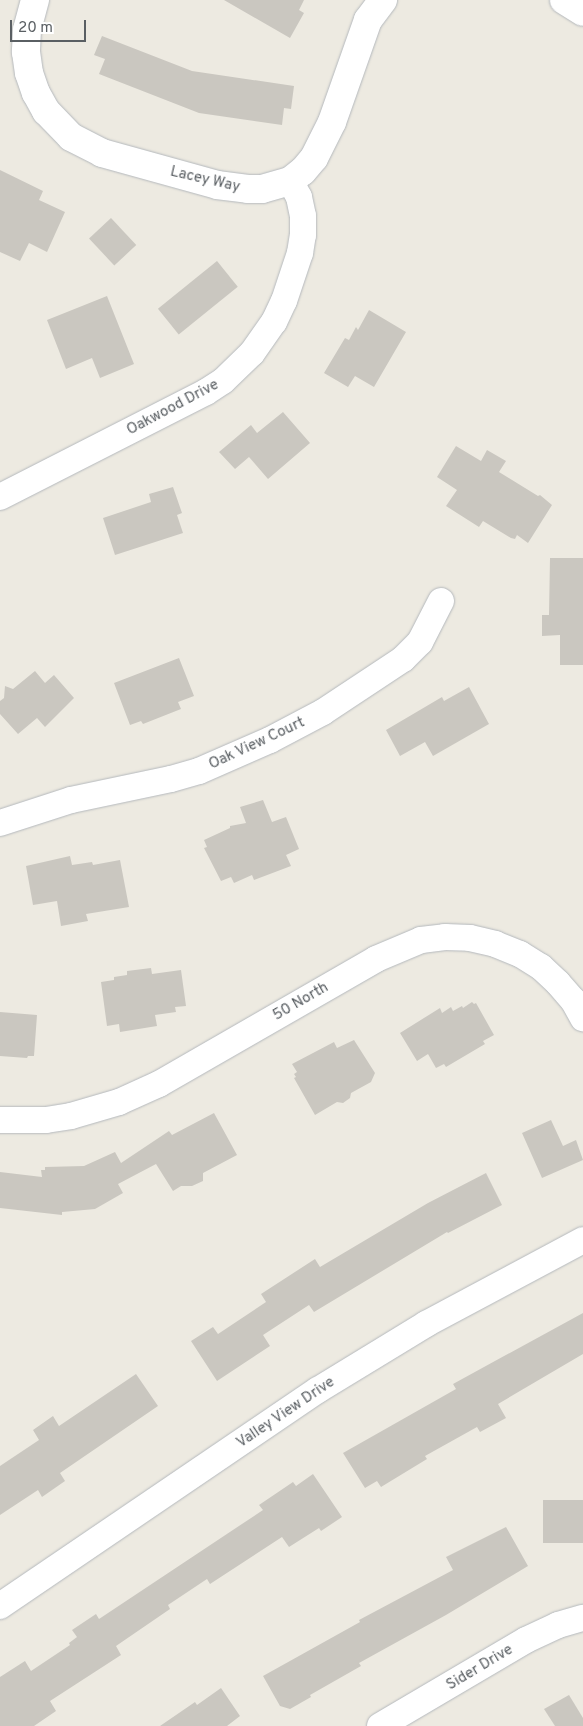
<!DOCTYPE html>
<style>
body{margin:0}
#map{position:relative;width:583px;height:1726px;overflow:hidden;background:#edeae1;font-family:Overpass,sans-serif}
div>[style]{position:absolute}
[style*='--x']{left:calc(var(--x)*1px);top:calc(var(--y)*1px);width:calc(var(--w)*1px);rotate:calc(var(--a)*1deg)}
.building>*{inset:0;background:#cac7c0;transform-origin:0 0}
.roads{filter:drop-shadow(0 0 1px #b4b8bc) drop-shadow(0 0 1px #b4b8bc)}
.street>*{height:26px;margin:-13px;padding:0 13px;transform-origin:13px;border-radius:13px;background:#fff}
.secondary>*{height:28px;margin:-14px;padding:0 14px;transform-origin:14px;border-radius:14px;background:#fff}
span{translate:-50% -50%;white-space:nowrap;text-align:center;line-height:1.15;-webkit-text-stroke:5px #fff;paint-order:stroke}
.street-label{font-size:15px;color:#5a5f63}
.scale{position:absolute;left:10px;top:20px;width:76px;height:22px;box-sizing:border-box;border:2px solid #5a5f63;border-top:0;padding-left:6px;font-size:15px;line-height:18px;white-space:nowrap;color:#5a5f63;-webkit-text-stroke:4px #fff;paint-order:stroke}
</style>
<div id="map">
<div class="building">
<i style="clip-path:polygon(224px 0,304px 0,299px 10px,304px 13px,290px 38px)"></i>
<i style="clip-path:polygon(102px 36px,192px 71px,294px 86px,291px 109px,284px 108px,282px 125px,199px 113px,99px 74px,105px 59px,94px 55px)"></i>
<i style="clip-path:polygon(0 170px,43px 191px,39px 200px,65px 212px,47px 252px,29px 243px,20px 261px,0 252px)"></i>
<i style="left:111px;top:218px;width:37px;height:30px;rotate:47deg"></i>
<i style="left:217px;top:261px;width:33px;height:76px;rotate:51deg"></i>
<i style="clip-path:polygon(107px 296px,134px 364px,100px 378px,92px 358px,66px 369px,47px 320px)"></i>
<i style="clip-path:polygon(369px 310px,406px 332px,374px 387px,355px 376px,348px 387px,324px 373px,345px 338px,349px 340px,356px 327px,358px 330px)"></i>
<i style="clip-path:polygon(283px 412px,310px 443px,268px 479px,249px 457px,235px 469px,219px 452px,251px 425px,257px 433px)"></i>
<i style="clip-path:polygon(456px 446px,481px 461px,487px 450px,506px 461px,499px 472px,538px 496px,540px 495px,552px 505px,528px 543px,517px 535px,515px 539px,511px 538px,483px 521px,479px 527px,446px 506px,457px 490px,437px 477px)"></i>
<i style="clip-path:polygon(173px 487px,182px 513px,177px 515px,183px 533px,115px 555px,103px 518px,151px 502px,149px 494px)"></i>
<i style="clip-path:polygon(550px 558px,583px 558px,583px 665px,560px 665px,560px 635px,542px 636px,542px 615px,549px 615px)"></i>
<i style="clip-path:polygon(179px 658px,194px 696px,178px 702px,181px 709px,143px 724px,141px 721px,130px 725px,114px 683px)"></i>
<i style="clip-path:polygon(35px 671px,45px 683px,54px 675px,74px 698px,45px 727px,37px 718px,18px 734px,0 714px,0 701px,4px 698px,5px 686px,13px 689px)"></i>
<i style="clip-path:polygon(469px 687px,489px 724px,433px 756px,425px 742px,400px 756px,386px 730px,442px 697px,444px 701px)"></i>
<i style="clip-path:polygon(263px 800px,272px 822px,286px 817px,299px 849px,286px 855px,291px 866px,254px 880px,252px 875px,234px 883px,231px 877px,221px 881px,204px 848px,207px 847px,204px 840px,230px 828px,230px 826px,246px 823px,240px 807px)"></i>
<i style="clip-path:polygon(70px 856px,72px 865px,92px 862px,93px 865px,120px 860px,129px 907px,86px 914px,88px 921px,61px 926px,57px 901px,33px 905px,26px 866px)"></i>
<i style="clip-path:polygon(151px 968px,152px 974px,181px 970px,186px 1006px,175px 1007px,176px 1012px,155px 1015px,157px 1026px,120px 1032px,119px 1024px,107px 1026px,101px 982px,114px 980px,114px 977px,127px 975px,127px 971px)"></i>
<i style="clip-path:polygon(472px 1002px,474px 1004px,476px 1003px,494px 1035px,483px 1041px,485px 1044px,446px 1067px,444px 1064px,436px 1068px,428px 1054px,417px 1061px,400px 1033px,440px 1008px,442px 1013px,451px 1007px,453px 1011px,462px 1006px,463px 1008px)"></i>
<i style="clip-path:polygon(0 1012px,37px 1015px,34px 1056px,28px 1056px,27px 1058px,0 1056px)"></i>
<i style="clip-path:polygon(354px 1040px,375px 1073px,371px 1082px,351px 1093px,350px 1098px,343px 1103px,337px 1102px,315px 1115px,294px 1078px,296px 1077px,294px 1074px,297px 1072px,292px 1064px,334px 1042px,337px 1048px)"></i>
<i style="clip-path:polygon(214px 1113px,237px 1155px,203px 1173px,203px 1181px,192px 1186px,181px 1186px,173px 1191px,156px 1164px,118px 1184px,123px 1193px,95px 1209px,62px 1212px,62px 1215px,0 1208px,0 1172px,42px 1177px,41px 1170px,45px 1170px,45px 1167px,84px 1166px,115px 1152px,121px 1163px,169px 1131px,172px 1135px)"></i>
<i style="clip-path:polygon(551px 1120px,563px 1146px,576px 1140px,583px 1160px,542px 1178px,522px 1133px)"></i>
<i style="clip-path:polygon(486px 1173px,502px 1205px,448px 1233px,447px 1232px,314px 1312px,309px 1305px,263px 1335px,270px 1346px,217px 1381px,191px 1341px,213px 1327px,218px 1334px,266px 1302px,261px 1294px,315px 1259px,320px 1267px,428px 1203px)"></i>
<i style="clip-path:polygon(583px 1313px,583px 1354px,498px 1404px,506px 1418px,480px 1432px,477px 1427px,425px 1456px,427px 1459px,381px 1487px,377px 1481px,365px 1488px,343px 1453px,456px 1389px,453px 1384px)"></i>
<i style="clip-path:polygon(136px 1374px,158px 1406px,60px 1473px,65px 1481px,42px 1497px,38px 1490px,0 1515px,0 1466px,39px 1440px,33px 1430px,53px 1416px,59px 1426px)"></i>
<i style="clip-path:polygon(313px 1474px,342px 1517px,321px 1531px,319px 1528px,289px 1547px,282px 1537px,210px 1584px,207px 1579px,168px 1605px,170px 1609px,116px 1646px,121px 1655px,50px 1701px,56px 1711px,34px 1726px,0 1726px,0 1677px,25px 1661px,31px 1671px,70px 1645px,69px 1643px,77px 1637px,72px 1630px,96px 1614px,99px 1619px,263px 1510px,259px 1505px,293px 1482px,296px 1486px)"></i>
<i style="left:583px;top:1500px;width:43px;height:40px;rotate:90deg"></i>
<i style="clip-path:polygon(506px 1527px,528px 1566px,446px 1615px,359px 1663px,361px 1666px,310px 1695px,311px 1697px,290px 1709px,280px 1706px,263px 1676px,360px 1622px,359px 1620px,453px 1570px,446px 1557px)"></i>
<i style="clip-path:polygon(221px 1688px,240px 1716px,227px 1726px,160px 1726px,195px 1702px,197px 1705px)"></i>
<i style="clip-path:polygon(569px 1695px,583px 1718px,583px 1726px,555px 1726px,544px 1709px)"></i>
</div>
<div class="roads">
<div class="street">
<i style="--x:0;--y:497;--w:231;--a:-27"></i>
<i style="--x:206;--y:392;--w:20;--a:-33"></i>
<i style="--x:223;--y:381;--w:40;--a:-44"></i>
<i style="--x:252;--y:353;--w:38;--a:-55"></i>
<i style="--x:274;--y:322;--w:23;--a:-65"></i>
<i style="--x:284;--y:301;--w:51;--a:-71.6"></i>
<i style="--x:300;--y:253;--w:18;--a:-81"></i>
<i style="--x:303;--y:235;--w:19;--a:-90"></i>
<i style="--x:303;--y:216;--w:19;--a:-102"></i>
<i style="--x:299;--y:197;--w:18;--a:-119"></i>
<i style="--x:0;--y:823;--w:75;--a:-17.9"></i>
<i style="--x:71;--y:800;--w:102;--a:-11.9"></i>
<i style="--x:171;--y:779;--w:29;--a:-16"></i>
<i style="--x:199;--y:771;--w:77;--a:-23.6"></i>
<i style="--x:270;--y:740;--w:60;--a:-27.8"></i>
<i style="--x:323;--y:712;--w:96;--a:-33.5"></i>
<i style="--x:403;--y:659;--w:24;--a:-45"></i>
<i style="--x:420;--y:642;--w:46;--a:-62.9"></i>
<i style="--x:0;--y:1120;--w:46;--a:0"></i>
<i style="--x:46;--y:1120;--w:25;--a:-9"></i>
<i style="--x:71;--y:1116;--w:50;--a:-16.3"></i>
<i style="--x:119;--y:1102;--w:44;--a:-24.2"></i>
<i style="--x:159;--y:1084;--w:250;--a:-29.9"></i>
<i style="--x:376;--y:959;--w:49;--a:-22.9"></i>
<i style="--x:421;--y:940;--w:24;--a:-7"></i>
<i style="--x:445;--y:937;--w:25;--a:2"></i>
<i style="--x:470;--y:938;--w:26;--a:13"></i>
<i style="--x:495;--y:944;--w:27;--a:22"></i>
<i style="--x:520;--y:954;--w:25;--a:32"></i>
<i style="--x:541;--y:967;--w:23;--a:43"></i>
<i style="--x:558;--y:983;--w:23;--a:49"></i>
<i style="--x:573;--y:1000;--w:21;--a:61"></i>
<i style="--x:0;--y:1606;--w:384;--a:-34.2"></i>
<i style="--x:318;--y:1390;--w:127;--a:-31.4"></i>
<i style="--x:426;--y:1324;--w:178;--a:-28.1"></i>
<i style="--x:380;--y:1726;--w:169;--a:-30.5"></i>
<i style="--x:526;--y:1640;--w:35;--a:-25"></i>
<i style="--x:558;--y:1625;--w:26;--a:-16"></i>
</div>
<div class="secondary">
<i style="--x:35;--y:0;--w:31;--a:105"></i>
<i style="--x:27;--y:30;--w:22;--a:93"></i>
<i style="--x:26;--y:52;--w:21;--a:82"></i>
<i style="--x:29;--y:73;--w:21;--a:71"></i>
<i style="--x:36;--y:93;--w:21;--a:61"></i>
<i style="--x:46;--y:111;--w:36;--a:46"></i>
<i style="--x:71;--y:137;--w:35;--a:27"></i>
<i style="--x:102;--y:153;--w:119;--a:15.5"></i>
<i style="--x:217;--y:185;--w:31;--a:7"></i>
<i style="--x:248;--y:189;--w:14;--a:0"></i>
<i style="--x:262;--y:189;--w:29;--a:-16"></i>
<i style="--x:290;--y:181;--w:16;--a:-38"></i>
<i style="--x:303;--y:171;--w:17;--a:-50"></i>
<i style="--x:314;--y:158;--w:40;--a:-63.4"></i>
<i style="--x:332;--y:122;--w:108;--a:-70.6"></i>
<i style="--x:368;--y:20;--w:25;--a:-53"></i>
<i style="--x:564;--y:0;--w:22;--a:32"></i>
</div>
</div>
<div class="street-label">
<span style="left:205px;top:180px;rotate:13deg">Lacey Way</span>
<span style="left:173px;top:408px;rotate:-28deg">Oakwood Drive</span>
<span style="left:257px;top:744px;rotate:-25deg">Oak View Court</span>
<span style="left:301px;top:1002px;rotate:-30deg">50 North</span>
<span style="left:286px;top:1413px;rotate:-34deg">Valley View Drive</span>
<span style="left:480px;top:1668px;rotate:-31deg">Sider Drive</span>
</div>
<div class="scale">20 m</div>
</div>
